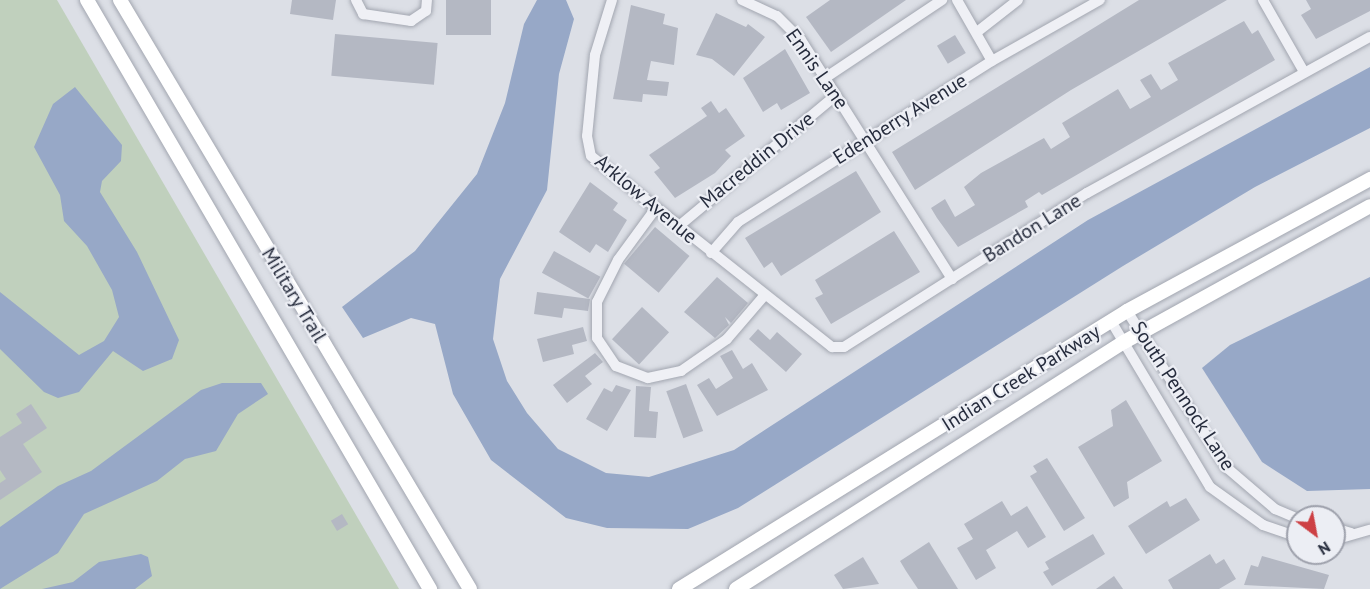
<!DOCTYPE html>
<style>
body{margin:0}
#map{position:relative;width:1370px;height:589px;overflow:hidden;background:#dcdfe6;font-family:"PT Sans",sans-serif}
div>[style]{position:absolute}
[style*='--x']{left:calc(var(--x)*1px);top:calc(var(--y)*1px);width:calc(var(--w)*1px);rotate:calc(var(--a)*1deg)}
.green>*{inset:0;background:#c0d0bd}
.water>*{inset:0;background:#97a8c7}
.building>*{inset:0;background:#b4b8c3;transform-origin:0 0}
.roads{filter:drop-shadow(0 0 2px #a2a6b0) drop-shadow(0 0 2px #a2a6b0)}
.street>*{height:10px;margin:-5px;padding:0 5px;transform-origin:5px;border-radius:5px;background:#eff0f5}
.secondary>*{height:14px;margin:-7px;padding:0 7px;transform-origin:7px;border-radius:7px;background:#fff}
span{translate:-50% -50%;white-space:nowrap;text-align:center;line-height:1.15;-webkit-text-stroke:4.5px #eceef4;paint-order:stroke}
.street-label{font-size:20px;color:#262c3d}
.north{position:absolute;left:1286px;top:505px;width:60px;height:60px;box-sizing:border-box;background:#eceef4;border:2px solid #9da0ab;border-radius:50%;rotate:148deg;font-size:16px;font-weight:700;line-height:24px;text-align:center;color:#262c3d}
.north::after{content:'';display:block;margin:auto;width:21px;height:27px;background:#cd4044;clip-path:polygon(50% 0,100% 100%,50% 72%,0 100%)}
</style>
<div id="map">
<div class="green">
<i style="clip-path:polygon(0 0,57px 0,399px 589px,0 589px)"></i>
</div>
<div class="water">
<i style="clip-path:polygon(537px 0,566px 0,574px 19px,559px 74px,547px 190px,500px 279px,493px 339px,507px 381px,527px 413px,558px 449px,606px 473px,649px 477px,734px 450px,1088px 220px,1370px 67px,1370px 128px,1255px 187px,1123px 266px,738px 508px,688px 529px,607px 528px,566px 518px,491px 460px,453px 394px,435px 324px,411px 318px,363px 338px,342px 307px,415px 251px,477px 174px,505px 103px,524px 24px)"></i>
<i style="clip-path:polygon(75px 87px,122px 145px,121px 161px,102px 181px,100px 192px,137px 252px,179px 340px,172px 359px,143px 371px,113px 351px,79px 392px,58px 398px,44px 392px,0 349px,0 292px,79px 355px,104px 341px,119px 317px,112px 290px,87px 246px,64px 221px,60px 195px,34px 147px,53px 104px)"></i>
<i style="clip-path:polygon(1370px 277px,1370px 489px,1307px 491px,1262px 462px,1202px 368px,1230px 345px)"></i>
<i style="clip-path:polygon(222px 383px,261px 383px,268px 394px,238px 414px,216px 451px,185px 459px,157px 481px,84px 514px,58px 553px,0 589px,0 527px,58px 486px,91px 471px,201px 390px)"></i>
<i style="clip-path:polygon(141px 554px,148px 557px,152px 576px,135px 589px,42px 589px,73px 582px,99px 562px)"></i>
</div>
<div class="building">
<i style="clip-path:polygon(292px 0,336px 0,333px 20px,290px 14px)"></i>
<i style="left:446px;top:0;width:45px;height:35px"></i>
<i style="clip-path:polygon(830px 0,906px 0,831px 52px,806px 17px)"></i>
<i style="clip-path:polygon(1139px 0,1227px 0,1071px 90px,915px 190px,892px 152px)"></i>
<i style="clip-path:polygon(1306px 0,1370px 0,1370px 11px,1316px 39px,1301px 15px,1311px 9px)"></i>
<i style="clip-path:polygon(631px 5px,665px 14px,663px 24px,678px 28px,674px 65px,651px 61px,647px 80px,669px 82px,667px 96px,643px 94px,642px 102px,613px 99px)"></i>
<i style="clip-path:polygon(716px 13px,746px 27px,748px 24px,765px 37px,734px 76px,712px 59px,696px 55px)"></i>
<i style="clip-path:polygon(1244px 21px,1252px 34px,1258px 30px,1275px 60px,1042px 195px,1039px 192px,1025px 201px,1028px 207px,958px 247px,937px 218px,931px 208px,945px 199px,955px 217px,975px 205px,964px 187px,981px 173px,1044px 138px,1051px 149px,1070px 137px,1062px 123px,1118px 89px,1130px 109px,1151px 97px,1140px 80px,1151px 74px,1161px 90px,1178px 80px,1168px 63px)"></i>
<i style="left:335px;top:34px;width:103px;height:42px;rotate:5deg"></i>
<i style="left:955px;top:35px;width:21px;height:21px;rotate:59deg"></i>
<i style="clip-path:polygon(785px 49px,810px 93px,781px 110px,777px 103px,763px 112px,743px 78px)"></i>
<i style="clip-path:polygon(711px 101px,719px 113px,726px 108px,745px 136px,725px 150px,731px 156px,715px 173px,675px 198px,654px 172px,660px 168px,649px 155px,707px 116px,701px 108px)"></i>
<i style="clip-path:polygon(856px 171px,881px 212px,781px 276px,772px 262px,764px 268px,745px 238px)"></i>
<i style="clip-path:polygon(590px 182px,618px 203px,613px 210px,627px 220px,608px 252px,596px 244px,590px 253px,559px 232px)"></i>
<i style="left:655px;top:227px;width:45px;height:48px;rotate:40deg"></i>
<i style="clip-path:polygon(894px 231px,920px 272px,831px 324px,815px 298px,823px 294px,815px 280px)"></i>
<i style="left:554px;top:251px;width:53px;height:25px;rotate:29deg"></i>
<i style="clip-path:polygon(717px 277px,748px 303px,731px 323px,725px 317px,729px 325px,715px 338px,684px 312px)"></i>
<i style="clip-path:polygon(537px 292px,590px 299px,588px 311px,564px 308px,562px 318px,534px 314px)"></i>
<i style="left:642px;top:307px;width:37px;height:44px;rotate:43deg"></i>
<i style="clip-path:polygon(583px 327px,587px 341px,572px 345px,574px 354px,543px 362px,537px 339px)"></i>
<i style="clip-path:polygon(758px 329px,770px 340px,777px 332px,802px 354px,786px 372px,749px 339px)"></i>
<i style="clip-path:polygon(732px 350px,743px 369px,752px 363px,768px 390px,717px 416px,697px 385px,709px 378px,716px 389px,733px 378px,720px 356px)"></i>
<i style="clip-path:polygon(595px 353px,603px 362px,585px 376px,592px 384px,567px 403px,553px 385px)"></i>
<i style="left:686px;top:384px;width:50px;height:21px;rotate:70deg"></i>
<i style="clip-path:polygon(616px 385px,631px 390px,607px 431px,586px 419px,604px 388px,612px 392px)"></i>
<i style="clip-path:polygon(636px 386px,651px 387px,649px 411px,658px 412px,656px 438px,634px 437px)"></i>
<i style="clip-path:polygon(1126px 400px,1162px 461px,1127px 482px,1129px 498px,1114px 507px,1078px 447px,1113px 426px,1111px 410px)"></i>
<i style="clip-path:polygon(31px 404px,47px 428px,23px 444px,42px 472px,0 500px,0 483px,6px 479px,0 470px,0 437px,22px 423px,16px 414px)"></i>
<i style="clip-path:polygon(1047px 458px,1085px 518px,1064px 531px,1030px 476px,1037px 472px,1033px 466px)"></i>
<i style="clip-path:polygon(1186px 498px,1200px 520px,1146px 554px,1128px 526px,1167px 501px,1170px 507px)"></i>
<i style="clip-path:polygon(1002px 501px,1011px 516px,1027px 506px,1046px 537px,1028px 548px,1017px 531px,986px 550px,996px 568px,976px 580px,957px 548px,973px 539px,964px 524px)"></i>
<i style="left:342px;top:514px;width:12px;height:13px;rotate:59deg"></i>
<i style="clip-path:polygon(1093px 534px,1105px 554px,1052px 586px,1043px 572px,1049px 569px,1045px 562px)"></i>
<i style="clip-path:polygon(929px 542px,958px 589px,918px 589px,906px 571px,900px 561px)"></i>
<i style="clip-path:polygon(1210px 554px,1216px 564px,1224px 559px,1236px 579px,1219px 589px,1173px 589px,1168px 580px)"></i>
<i style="clip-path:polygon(1262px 556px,1329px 575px,1324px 589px,1244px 585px,1251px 565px,1258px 567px)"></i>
<i style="clip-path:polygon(863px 557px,879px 584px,843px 589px,834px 575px)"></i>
<i style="clip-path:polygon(1114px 576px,1123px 589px,1096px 589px)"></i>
</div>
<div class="roads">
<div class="street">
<i style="--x:356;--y:0;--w:16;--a:63"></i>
<i style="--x:363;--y:14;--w:49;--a:8.3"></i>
<i style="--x:411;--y:21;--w:18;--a:-34"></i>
<i style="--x:426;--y:11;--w:11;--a:-85"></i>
<i style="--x:612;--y:0;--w:58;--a:107.2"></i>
<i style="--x:595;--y:55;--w:81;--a:95.6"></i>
<i style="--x:587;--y:136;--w:20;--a:79"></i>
<i style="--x:591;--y:156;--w:308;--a:38.4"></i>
<i style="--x:832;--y:347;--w:12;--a:0"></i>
<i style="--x:844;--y:347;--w:288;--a:-32.4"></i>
<i style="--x:1087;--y:193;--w:323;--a:-28.9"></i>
<i style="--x:742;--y:0;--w:38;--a:25"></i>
<i style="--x:777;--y:16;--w:34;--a:45"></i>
<i style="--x:801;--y:40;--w:283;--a:57.7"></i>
<i style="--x:957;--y:0;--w:70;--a:60.2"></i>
<i style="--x:1263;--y:0;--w:81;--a:60.3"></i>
<i style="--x:977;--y:32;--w:52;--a:-38"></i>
<i style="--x:825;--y:78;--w:141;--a:-33.7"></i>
<i style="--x:656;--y:208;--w:64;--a:126.2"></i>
<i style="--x:618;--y:260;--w:47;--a:116.6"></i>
<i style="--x:597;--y:302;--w:36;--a:90"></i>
<i style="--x:597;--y:338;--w:34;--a:56"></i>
<i style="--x:616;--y:366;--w:34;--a:21"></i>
<i style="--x:648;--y:378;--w:34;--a:-12"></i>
<i style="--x:681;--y:371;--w:56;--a:-34.8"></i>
<i style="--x:727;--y:339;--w:57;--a:-49.3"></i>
<i style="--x:679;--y:226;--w:204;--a:-39.8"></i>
<i style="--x:711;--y:253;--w:41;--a:-48.9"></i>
<i style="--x:738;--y:222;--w:301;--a:-32.4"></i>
<i style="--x:992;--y:61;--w:124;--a:-29.5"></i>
<i style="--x:1127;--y:311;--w:185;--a:57.6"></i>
<i style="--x:1226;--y:467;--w:65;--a:40.6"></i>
<i style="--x:1275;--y:509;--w:25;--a:23"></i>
<i style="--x:1111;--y:321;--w:193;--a:59.2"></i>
<i style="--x:1210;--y:487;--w:65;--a:35.6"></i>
<i style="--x:1263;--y:525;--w:37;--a:19"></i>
<i style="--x:1334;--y:528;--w:18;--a:16"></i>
<i style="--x:1334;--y:540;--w:37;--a:-16"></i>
</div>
<div class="secondary">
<i style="--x:87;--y:0;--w:682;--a:59.79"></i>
<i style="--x:120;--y:0;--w:685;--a:59.28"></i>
<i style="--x:679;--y:589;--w:527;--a:-31.82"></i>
<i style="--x:1127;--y:311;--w:277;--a:-28.5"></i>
<i style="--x:736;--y:589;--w:460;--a:-32.5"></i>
<i style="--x:1124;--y:342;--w:281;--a:-28.9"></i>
</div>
</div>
<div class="street-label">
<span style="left:817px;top:69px;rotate:55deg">Ennis Lane</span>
<span style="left:900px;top:119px;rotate:-32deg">Edenberry Avenue</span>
<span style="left:757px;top:160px;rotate:-39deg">Macreddin Drive</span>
<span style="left:646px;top:199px;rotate:40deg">Arklow Avenue</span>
<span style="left:1032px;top:228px;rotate:-32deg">Bandon Lane</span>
<span style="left:294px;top:295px;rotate:59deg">Military Trail</span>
<span style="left:1021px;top:378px;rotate:-32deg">Indian Creek Parkway</span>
<span style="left:1183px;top:396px;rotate:57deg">South Pennock Lane</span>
</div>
<div class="north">N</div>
</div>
